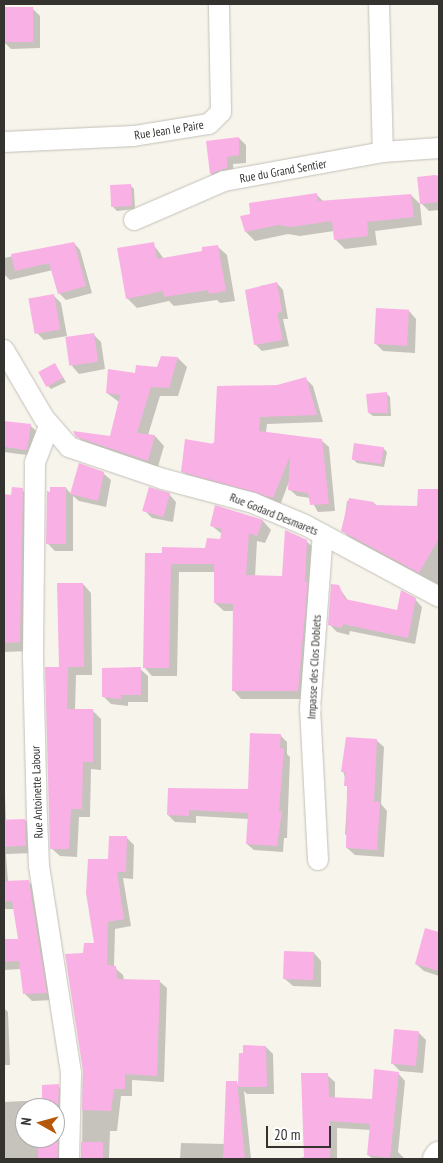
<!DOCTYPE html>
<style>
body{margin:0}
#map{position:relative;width:443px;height:1163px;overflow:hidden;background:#f7f4ec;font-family:"PT Sans Narrow",sans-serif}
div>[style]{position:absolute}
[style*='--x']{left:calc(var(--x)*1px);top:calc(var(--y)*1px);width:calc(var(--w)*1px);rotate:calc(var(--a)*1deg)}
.shadow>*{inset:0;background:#0003}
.building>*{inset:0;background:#f9b1e5;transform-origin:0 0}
.roads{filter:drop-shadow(0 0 1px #c3c0b8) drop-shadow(0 0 1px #c3c0b8)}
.street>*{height:20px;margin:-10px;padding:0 10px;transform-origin:10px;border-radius:10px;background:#fff}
.secondary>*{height:28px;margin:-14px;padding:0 14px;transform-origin:14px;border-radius:14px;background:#fff}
span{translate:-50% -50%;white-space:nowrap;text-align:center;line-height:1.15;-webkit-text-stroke:5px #fff;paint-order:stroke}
.street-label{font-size:12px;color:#343330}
.frame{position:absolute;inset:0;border:5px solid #343330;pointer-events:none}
.north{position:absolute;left:15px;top:1098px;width:50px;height:50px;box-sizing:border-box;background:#fff;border:1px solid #aeadac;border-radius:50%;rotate:277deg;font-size:14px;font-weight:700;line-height:20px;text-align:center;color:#343330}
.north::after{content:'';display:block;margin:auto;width:18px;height:22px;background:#b65808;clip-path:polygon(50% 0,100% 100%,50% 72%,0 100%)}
.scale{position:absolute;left:266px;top:1126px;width:65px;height:22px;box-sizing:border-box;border:2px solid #343330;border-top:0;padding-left:6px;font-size:15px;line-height:18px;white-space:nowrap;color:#343330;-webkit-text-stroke:4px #fff;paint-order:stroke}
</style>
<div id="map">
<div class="shadow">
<i style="clip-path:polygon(4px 8px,32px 8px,40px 16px,40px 48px,11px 49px,4px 42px)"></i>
<i style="clip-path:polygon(239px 138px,246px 145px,246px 163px,233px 164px,234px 176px,218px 181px,211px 174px)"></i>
<i style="clip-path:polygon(439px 177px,439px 210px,429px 211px,421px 203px,418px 178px)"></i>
<i style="clip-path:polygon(130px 185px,134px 189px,135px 209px,117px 211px,113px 207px)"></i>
<i style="clip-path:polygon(317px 195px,324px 202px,411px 195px,420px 204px,422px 225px,375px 231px,377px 245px,345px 249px,336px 240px,334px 231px,300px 236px,288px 234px,255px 241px,246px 232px,252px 215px)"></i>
<i style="clip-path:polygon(74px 243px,80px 250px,92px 293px,66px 300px,59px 293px,53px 270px,10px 280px,4px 274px,4px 258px)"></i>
<i style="clip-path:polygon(153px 244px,164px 259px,204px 252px,217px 246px,227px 255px,235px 301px,220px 303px,217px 300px,174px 306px,169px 301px,137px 308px,127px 298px)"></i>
<i style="clip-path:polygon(277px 283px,283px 290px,288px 319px,283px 319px,289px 346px,262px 351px,255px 344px,260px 286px)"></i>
<i style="clip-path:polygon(54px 296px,61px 303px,67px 336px,44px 340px,36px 332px)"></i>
<i style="clip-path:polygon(409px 311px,416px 319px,415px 353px,383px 351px,376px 344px)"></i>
<i style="clip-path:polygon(93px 334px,101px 342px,105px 369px,79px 374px,72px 366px)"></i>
<i style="clip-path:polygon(178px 358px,187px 367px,178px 396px,160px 396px,148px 435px,155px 436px,164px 446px,157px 470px,83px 442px,74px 433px,111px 438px,119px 402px,107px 393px,136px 374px,158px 369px)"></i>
<i style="clip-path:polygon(55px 364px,66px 382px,51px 389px,47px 385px)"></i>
<i style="clip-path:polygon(306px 379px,313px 386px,323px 422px,267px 424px,266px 433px,321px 440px,329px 447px,335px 511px,318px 512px,310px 498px,297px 496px,289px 489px,289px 482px,280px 505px,190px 478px,182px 471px,277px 386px)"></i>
<i style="clip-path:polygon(386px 393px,390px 397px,391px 416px,373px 416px,369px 413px)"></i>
<i style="clip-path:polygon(4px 422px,31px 426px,38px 433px,34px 456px,4px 452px)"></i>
<i style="clip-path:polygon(383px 448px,387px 452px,384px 467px,357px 463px,353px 459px)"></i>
<i style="clip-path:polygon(103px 473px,111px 480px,106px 507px,79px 501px,73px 496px,73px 551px,55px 551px,47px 543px,66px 488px,71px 494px)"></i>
<i style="clip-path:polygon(22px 490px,32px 499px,29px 651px,4px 652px,4px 495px,12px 496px)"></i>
<i style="clip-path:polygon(419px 490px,439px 491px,439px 589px,352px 540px,343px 531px,347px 501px,374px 503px,378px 507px,418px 507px)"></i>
<i style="clip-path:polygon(169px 494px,176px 502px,173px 522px,152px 518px,144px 510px)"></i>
<i style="clip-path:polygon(216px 507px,263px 521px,271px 530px,265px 543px,257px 541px,255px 577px,283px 578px,306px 541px,315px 549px,306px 699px,241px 699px,233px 690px,234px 611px,224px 611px,215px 603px,216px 572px,179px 572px,177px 676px,152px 676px,144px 667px,163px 554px,206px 549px,221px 540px,222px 534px,212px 526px)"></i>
<i style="clip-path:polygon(83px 584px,91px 593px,92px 675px,76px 675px,75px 710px,93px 711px,101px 719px,101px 770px,91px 769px,90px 817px,79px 817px,77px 857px,60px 856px,51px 848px,60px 668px)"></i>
<i style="clip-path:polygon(338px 586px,349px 602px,398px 611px,415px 599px,422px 607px,415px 644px,350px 631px,349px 635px,337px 632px,329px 624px)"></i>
<i style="clip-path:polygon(140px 669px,148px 676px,148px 702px,128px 702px,128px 706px,111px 704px,103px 696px)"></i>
<i style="clip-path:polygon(280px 735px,287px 742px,287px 754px,290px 757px,287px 838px,284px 838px,283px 852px,254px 850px,247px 844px,249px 819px,196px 816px,196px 823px,175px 822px,168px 815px,249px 790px)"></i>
<i style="clip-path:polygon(376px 740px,384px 747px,381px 804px,387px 811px,384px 857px,355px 855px,347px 848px,348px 837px,345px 834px,348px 788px,343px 771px)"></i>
<i style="clip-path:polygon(4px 768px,6px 821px,25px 820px,32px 828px,33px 853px,6px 854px,8px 882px,28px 881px,36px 889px,53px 1000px,32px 1001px,24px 993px,21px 969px,4px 970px,4px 941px,19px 940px,14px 909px,4px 909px)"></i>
<i style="clip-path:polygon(127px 838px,134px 845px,133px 879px,123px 878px,131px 926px,115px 929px,114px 967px,123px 975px,124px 980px,159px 981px,167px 988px,164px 1082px,132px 1080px,132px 1096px,121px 1096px,117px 1131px,110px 1131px,109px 1159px,114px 1159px,82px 1159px,84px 954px,95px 944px,109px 860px)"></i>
<i style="clip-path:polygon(426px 930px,439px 934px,439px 976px,424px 971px,416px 964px)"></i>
<i style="clip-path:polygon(314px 953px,321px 961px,321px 987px,293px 986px,285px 979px)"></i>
<i style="clip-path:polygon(4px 1008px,8px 1012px,10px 1065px,4px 1065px)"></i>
<i style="clip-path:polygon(418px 1032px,426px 1040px,423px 1073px,400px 1071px,392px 1063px)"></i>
<i style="clip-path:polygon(266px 1047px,273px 1054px,274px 1094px,247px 1094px,244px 1091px,251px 1159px,180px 1159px,181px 1143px,225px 1144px,236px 1082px,239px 1086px)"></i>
<i style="clip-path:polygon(398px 1073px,405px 1081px,398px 1152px,405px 1159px,373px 1159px,368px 1155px,371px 1130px,337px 1128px,337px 1159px,295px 1159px,305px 1157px,327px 1075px,335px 1082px,335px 1099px,373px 1101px)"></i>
<i style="clip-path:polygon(evenodd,58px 1086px,66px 1093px,64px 1159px,4px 1159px,4px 1102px,44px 1100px,58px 1086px,25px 1108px,55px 1108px,55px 1138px,25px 1138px,25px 1108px)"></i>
</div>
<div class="building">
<i style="left:4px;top:7px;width:29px;height:35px"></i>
<i style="clip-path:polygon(239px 137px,239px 155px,227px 157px,227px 168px,210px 174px,206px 141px)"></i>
<i style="clip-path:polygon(435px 175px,439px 176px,439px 202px,420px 204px,417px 177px)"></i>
<i style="left:131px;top:184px;width:22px;height:21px;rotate:87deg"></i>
<i style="clip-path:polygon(317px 193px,318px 201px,411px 194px,414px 217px,367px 222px,368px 236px,334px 240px,332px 221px,291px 227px,278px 225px,245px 232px,240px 216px,250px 214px,249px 203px)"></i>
<i style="clip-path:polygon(74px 242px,86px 286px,58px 294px,49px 263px,15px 271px,11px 254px)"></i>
<i style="clip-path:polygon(154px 242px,157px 259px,202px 251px,202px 247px,218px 245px,226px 291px,209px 294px,208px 290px,164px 297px,163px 291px,126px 299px,117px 248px)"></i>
<i style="clip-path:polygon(277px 282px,282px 312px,277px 313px,283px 340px,254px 345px,245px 290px)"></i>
<i style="left:54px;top:294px;width:36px;height:26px;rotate:80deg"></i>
<i style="left:376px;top:308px;width:33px;height:36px;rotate:3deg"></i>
<i style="left:94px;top:333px;width:29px;height:29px;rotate:82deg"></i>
<i style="clip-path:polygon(161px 356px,178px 357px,169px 388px,151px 387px,137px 433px,155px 435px,148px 461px,76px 437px,73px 431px,110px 436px,120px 395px,106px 393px,108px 369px,135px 373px,136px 365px,157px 367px)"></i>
<i style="left:55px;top:363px;width:17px;height:19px;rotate:62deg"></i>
<i style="clip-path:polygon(306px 377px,317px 415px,260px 417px,259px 431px,322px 439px,329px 504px,310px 505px,308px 493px,288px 490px,290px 456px,273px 498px,181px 472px,185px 439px,214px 444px,217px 386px,277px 385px)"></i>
<i style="clip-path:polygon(387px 392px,388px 413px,368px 413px,366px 394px)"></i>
<i style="clip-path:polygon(4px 421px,31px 424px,27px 450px,4px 447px)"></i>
<i style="left:354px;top:443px;width:30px;height:17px;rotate:8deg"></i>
<i style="clip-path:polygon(79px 463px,104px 472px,98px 501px,70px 494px)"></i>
<i style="clip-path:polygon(12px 487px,23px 488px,20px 642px,4px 643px,4px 494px,11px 495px)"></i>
<i style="clip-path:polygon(50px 487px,66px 487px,66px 544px,46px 544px,47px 491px,50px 492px)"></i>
<i style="left:149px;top:487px;width:22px;height:25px;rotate:16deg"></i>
<i style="clip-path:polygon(418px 489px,439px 489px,439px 538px,419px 573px,341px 531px,349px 498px,374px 502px,374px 505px,417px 506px)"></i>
<i style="clip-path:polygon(215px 505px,263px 520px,257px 536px,249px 533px,246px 575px,282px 576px,285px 530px,307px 540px,305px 582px,308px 582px,298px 691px,232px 691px,233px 604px,214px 603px,214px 564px,171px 564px,169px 668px,143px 668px,145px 553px,162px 553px,162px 547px,205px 548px,207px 538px,220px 539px,222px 529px,210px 526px)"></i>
<i style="clip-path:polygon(57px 583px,83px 583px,84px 667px,68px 667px,67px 709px,93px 709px,93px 762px,83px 762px,82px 809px,71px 809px,69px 849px,50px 849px,45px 667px,59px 667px)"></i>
<i style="clip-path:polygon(331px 584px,339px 585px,345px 599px,397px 610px,401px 590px,416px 598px,408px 638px,343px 624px,342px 628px,328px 625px)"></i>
<i style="clip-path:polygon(141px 667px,141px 695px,121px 695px,121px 699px,102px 697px,102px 668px)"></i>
<i style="clip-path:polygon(250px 733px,281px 734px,280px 748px,284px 749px,279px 811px,282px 811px,277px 846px,246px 844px,248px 813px,189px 810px,189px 816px,167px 815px,168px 788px,248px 789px)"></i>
<i style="clip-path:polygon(346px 737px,377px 739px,374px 801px,380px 802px,377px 850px,346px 848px,347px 786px,344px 786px,345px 772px,341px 772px)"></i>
<i style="left:25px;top:819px;width:27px;height:21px;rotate:88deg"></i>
<i style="clip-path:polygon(109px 836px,127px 836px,126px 872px,117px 872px,124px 919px,108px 922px,107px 965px,116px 966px,117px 979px,160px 980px,157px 1076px,125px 1074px,125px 1089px,114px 1089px,111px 1111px,82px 1110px,83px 1071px,65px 954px,83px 953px,84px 943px,94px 943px,86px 893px,88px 859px,108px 859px)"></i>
<i style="clip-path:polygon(29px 880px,32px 901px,47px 993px,23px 994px,19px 961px,4px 962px,4px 939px,18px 939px,12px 901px,4px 902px,4px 881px)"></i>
<i style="clip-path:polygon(425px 928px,439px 932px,439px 971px,415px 964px)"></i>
<i style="left:284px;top:951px;width:30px;height:28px;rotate:2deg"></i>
<i style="left:394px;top:1029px;width:25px;height:35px;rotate:5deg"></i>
<i style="clip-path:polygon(243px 1045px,266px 1046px,267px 1087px,238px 1087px,239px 1053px,243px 1053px)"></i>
<i style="clip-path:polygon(374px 1069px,399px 1072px,390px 1158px,367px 1155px,370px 1124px,330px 1121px,330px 1159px,304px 1159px,301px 1073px,328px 1073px,329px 1097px,372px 1099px)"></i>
<i style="clip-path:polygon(226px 1081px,237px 1081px,245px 1159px,223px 1159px)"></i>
<i style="clip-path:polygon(59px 1084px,58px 1110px,42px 1108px,42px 1085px)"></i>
<i style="left:38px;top:1142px;width:20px;height:17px"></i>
<i style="left:81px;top:1142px;width:22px;height:17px"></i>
</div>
<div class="roads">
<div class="street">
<i style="--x:379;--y:4;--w:148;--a:88.5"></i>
<i style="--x:4;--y:142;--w:130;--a:-2.6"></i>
<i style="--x:134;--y:136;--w:76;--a:-9.1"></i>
<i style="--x:209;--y:124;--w:17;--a:-45"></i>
<i style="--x:221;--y:112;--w:108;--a:-91.1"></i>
<i style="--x:134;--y:220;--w:98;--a:-23.4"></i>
<i style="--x:224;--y:181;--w:162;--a:-10.3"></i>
<i style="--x:383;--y:152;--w:56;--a:-4.1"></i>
<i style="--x:4;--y:350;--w:79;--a:59.5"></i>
<i style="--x:44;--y:418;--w:38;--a:49"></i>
<i style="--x:69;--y:447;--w:99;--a:18.8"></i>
<i style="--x:163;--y:479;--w:93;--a:14.9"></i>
<i style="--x:253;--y:503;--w:56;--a:22.9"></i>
<i style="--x:305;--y:525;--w:152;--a:28.2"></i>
<i style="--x:49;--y:426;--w:40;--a:111"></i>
<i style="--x:35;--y:463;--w:194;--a:90.6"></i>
<i style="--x:33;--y:657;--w:160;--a:88.6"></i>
<i style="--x:37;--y:817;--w:49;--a:87.7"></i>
<i style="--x:39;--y:866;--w:209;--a:81.2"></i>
<i style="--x:71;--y:1073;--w:86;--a:91.3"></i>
<i style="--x:318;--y:860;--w:151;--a:-93"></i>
<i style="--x:310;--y:709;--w:175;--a:-85.8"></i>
</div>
<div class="secondary">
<i style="--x:437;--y:1159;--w:4;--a:-56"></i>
</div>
</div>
<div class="street-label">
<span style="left:169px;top:130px;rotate:-9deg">Rue Jean le Paire</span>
<span style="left:283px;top:171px;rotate:-10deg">Rue du Grand Sentier</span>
<span style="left:274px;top:514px;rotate:22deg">Rue Godard Desmarets</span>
<span style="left:314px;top:667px;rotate:-87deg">Impasse des Clos Doblets</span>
<span style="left:37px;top:792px;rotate:-92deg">Rue Antoinette Labour</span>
</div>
<div class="frame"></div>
<div class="north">N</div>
<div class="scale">20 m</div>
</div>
